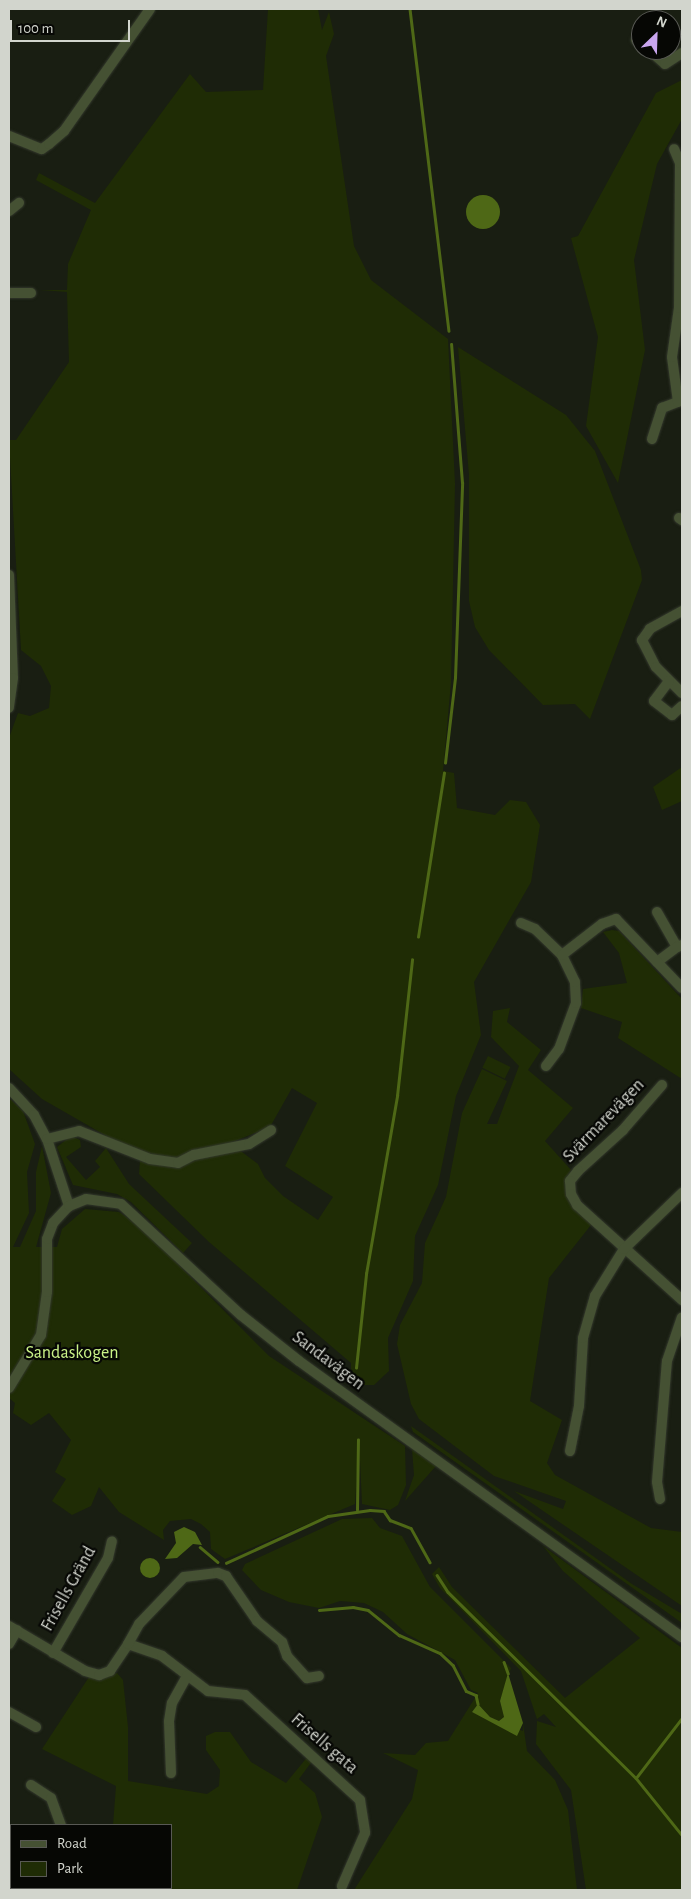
<!DOCTYPE html>
<meta charset="utf-8">
<style>
body{margin:0}
#map{position:relative;width:691px;height:1899px;overflow:hidden;background:#191e12;font-family:"Alegreya Sans",sans-serif}
div>[style]{position:absolute}
[style*='--x']{left:calc(var(--x)*1px);top:calc(var(--y)*1px);width:calc(var(--w)*1px);rotate:calc(var(--a)*1deg)}
.green>*{inset:0;background:#1f2c05;transform-origin:0 0}
.water>*{inset:0;background:#4e6816}
.round{border-radius:50%}
.stream>*{height:2.5px;margin:-1.25px;padding:0 1.25px;transform-origin:1.25px;border-radius:1.25px;background:#4e6816}
.roads{filter:drop-shadow(0 0 1px #33382c) drop-shadow(0 0 1px #33382c)}
.minor>*{height:10px;margin:-5px;padding:0 5px;transform-origin:5px;border-radius:5px;background:#455133}
span{translate:-50% -50%;white-space:nowrap;text-align:center;line-height:1.15;-webkit-text-stroke:4.5px #060704;paint-order:stroke}
.street-label{font-size:18px;color:#d2d5cd}
.park-label{font-size:18px;color:#caf288}
.frame{position:absolute;inset:0;border:10px solid #d2d5cd;pointer-events:none}
.legend{position:absolute;left:10px;top:1824px;width:162px;height:65px;box-sizing:border-box;background:#060704;border:1px solid #585954;margin:0;padding:6px 9px;list-style:none;font-size:15px;color:#d2d5cd}
.legend li{display:flex;align-items:center;gap:10px;height:25px}
.legend b{width:25px;border:1px solid #585954}
.north{position:absolute;left:631px;top:10px;width:50px;height:50px;box-sizing:border-box;background:#060704;border:1px solid #585954;border-radius:50%;rotate:24deg;font-size:14px;font-weight:700;line-height:20px;text-align:center;color:#d2d5cd}
.north::after{content:'';display:block;margin:auto;width:18px;height:22px;background:#c8a5ee;clip-path:polygon(50% 0,100% 100%,50% 72%,0 100%)}
.scale{position:absolute;left:10px;top:20px;width:120px;height:22px;box-sizing:border-box;border:2px solid #d2d5cd;border-top:0;padding-left:6px;font-size:15px;line-height:18px;white-space:nowrap;color:#d2d5cd;-webkit-text-stroke:4px #060704;paint-order:stroke}
</style>
<div id="map">
<div class="green">
<i style="clip-path:polygon(evenodd,268px 9px,318px 9px,322px 30px,329px 12px,334px 34px,326px 56px,354px 246px,371px 280px,448px 339px,455px 484px,451px 683px,443px 771px,454px 773px,457px 808px,495px 815px,510px 800px,526px 802px,540px 825px,531px 882px,474px 982px,481px 1035px,456px 1096px,438px 1185px,415px 1236px,413px 1281px,388px 1338px,389px 1371px,374px 1385px,363px 1385px,351px 1374px,351px 1363px,209px 1242px,139px 1174px,140px 1161px,172px 1165px,117px 1142px,42px 1099px,9px 1069px,9px 738px,18px 713px,30px 716px,49px 708px,51px 686px,41px 666px,21px 650px,9px 440px,16px 440px,69px 362px,67px 292px,40px 290px,67px 290px,68px 264px,91px 210px,36px 180px,39px 173px,95px 203px,190px 74px,206px 92px,263px 90px,268px 9px,292px 1088px,317px 1103px,285px 1166px,333px 1197px,318px 1220px,283px 1196px,265px 1178px,258px 1164px,230px 1143px,270px 1127px,292px 1088px)"></i>
<i style="clip-path:polygon(682px 80px,682px 119px,657px 164px,634px 260px,645px 350px,618px 483px,586px 426px,598px 337px,571px 238px,578px 236px,656px 93px)"></i>
<i style="clip-path:polygon(458px 347px,566px 415px,595px 451px,641px 570px,642px 580px,590px 719px,575px 704px,543px 705px,489px 650px,475px 627px,469px 601px,469px 475px)"></i>
<i style="clip-path:polygon(682px 767px,682px 801px,662px 810px,653px 787px)"></i>
<i style="clip-path:polygon(612px 930px,619px 931px,682px 999px,682px 1079px,618px 1038px,622px 1022px,581px 1008px,583px 989px,627px 983px,619px 953px,603px 932px)"></i>
<i style="clip-path:polygon(510px 1008px,507px 1022px,541px 1050px,528px 1070px,573px 1108px,545px 1141px,571px 1170px,565px 1180px,567px 1195px,591px 1225px,549px 1278px,530px 1401px,562px 1420px,547px 1463px,555px 1475px,651px 1528px,682px 1532px,682px 1606px,514px 1491px,563px 1509px,566px 1501px,494px 1476px,419px 1419px,411px 1404px,397px 1344px,400px 1325px,422px 1283px,425px 1243px,446px 1197px,462px 1113px,482px 1069px,507px 1081px,487px 1124px,497px 1124px,519px 1066px,491px 1037px,493px 1011px)"></i>
<i style="left:488px;top:1056px;width:25px;height:13px;rotate:26deg"></i>
<i style="clip-path:polygon(9px 1098px,23px 1111px,35px 1144px,27px 1172px,29px 1213px,13px 1247px,20px 1247px,36px 1211px,36px 1172px,42px 1146px,51px 1193px,36px 1247px,57px 1247px,62px 1229px,85px 1209px,119px 1212px,143px 1229px,269px 1356px,405px 1446px,406px 1485px,398px 1505px,390px 1510px,362px 1504px,359px 1438px,355px 1504px,225px 1559px,211px 1549px,210px 1532px,201px 1524px,191px 1519px,170px 1521px,163px 1530px,164px 1540px,119px 1512px,99px 1487px,91px 1506px,72px 1515px,52px 1501px,66px 1479px,55px 1472px,71px 1440px,49px 1413px,31px 1425px,13px 1413px,15px 1403px,9px 1398px)"></i>
<i style="clip-path:polygon(71px 1136px,80px 1140px,81px 1147px,66px 1157px,86px 1180px,100px 1167px,95px 1161px,106px 1148px,129px 1184px,192px 1243px,183px 1253px,131px 1202px,117px 1194px,73px 1185px,57px 1147px)"></i>
<i style="clip-path:polygon(411px 1426px,632px 1584px,682px 1614px,682px 1623px,413px 1432px)"></i>
<i style="clip-path:polygon(412px 1449px,436px 1466px,405px 1501px,414px 1475px)"></i>
<i style="clip-path:polygon(372px 1518px,380px 1528px,402px 1536px,430px 1587px,511px 1668px,500px 1701px,504px 1717px,499px 1721px,490px 1717px,478px 1704px,472px 1712px,523px 1731px,523px 1723px,527px 1751px,555px 1780px,568px 1810px,577px 1890px,354px 1890px,412px 1799px,418px 1770px,383px 1753px,415px 1755px,426px 1743px,448px 1741px,478px 1693px,471px 1690px,455px 1660px,407px 1634px,383px 1612px,364px 1603px,340px 1601px,319px 1608px,289px 1602px,261px 1590px,242px 1570px,245px 1564px,342px 1519px)"></i>
<i style="clip-path:polygon(543px 1546px,682px 1648px,682px 1890px,586px 1890px,571px 1790px,536px 1744px,537px 1721px,556px 1727px,544px 1714px,537px 1719px,521px 1671px,440px 1588px,432px 1574px,439px 1567px,452px 1587px,565px 1698px,640px 1638px,563px 1571px)"></i>
<i style="clip-path:polygon(117px 1673px,123px 1680px,128px 1727px,128px 1781px,207px 1794px,219px 1786px,220px 1770px,206px 1750px,206px 1736px,215px 1732px,230px 1732px,251px 1762px,286px 1783px,309px 1755px,313px 1760px,299px 1779px,315px 1793px,322px 1817px,297px 1890px,111px 1890px,171px 1888px,171px 1825px,113px 1825px,116px 1786px,42px 1749px,89px 1677px,103px 1679px)"></i>
</div>
<div class="water">
<i class="round" style="left:466px;top:195px;width:34px;height:34px"></i>
<i style="clip-path:polygon(184px 1527px,195px 1532px,202px 1545px,193px 1544px,177px 1558px,165px 1559px,176px 1543px,174px 1532px)"></i>
<i class="round" style="left:140px;top:1558px;width:20px;height:20px"></i>
<i style="clip-path:polygon(508px 1673px,523px 1723px,517px 1736px,472px 1712px,478px 1704px,490px 1717px,499px 1721px,504px 1717px,500px 1701px)"></i>
</div>
<div class="stream">
<i style="--x:410;--y:9;--w:324;--a:83.1"></i>
<i style="--x:445;--y:763;--w:86;--a:-83.3"></i>
<i style="--x:455;--y:678;--w:195;--a:-87.9"></i>
<i style="--x:462;--y:483;--w:139;--a:-94.5"></i>
<i style="--x:418;--y:937;--w:166;--a:-81"></i>
<i style="--x:356;--y:1368;--w:95;--a:-83.9"></i>
<i style="--x:366;--y:1274;--w:181;--a:-80.1"></i>
<i style="--x:397;--y:1096;--w:137;--a:-83.7"></i>
<i style="--x:357;--y:1510;--w:70;--a:-89.2"></i>
<i style="--x:200;--y:1547;--w:23;--a:40"></i>
<i style="--x:226;--y:1563;--w:112;--a:-24.7"></i>
<i style="--x:328;--y:1516;--w:42;--a:-8.1"></i>
<i style="--x:370;--y:1510;--w:14;--a:4"></i>
<i style="--x:384;--y:1511;--w:11;--a:56"></i>
<i style="--x:390;--y:1520;--w:22;--a:21"></i>
<i style="--x:411;--y:1528;--w:39;--a:61"></i>
<i style="--x:437;--y:1575;--w:20;--a:57"></i>
<i style="--x:448;--y:1592;--w:264;--a:44.7"></i>
<i style="--x:636;--y:1778;--w:73;--a:51.1"></i>
<i style="--x:319;--y:1610;--w:34;--a:-5"></i>
<i style="--x:353;--y:1607;--w:15;--a:11"></i>
<i style="--x:368;--y:1610;--w:40;--a:39"></i>
<i style="--x:399;--y:1635;--w:45;--a:23.7"></i>
<i style="--x:440;--y:1653;--w:18;--a:43"></i>
<i style="--x:453;--y:1665;--w:29;--a:63"></i>
<i style="--x:466;--y:1691;--w:11;--a:22"></i>
<i style="--x:476;--y:1695;--w:9;--a:77"></i>
<i style="--x:504;--y:1662;--w:12;--a:70"></i>
<i style="--x:636;--y:1778;--w:76;--a:-52.5"></i>
</div>
<div class="roads">
<div class="minor">
<i style="--x:636;--y:40;--w:6;--a:39"></i>
<i style="--x:649;--y:50;--w:21;--a:41"></i>
<i style="--x:665;--y:64;--w:20;--a:-33"></i>
<i style="--x:9;--y:136;--w:35;--a:22"></i>
<i style="--x:42;--y:149;--w:9;--a:-36"></i>
<i style="--x:49;--y:144;--w:20;--a:-41"></i>
<i style="--x:64;--y:131;--w:149;--a:-54.8"></i>
<i style="--x:9;--y:211;--w:13;--a:-39"></i>
<i style="--x:9;--y:293;--w:22;--a:0"></i>
<i style="--x:652;--y:439;--w:33;--a:-72"></i>
<i style="--x:662;--y:408;--w:17;--a:-21"></i>
<i style="--x:678;--y:402;--w:45;--a:-97.6"></i>
<i style="--x:672;--y:357;--w:49;--a:-81.9"></i>
<i style="--x:679;--y:308;--w:145;--a:-89.6"></i>
<i style="--x:680;--y:163;--w:15;--a:-113"></i>
<i style="--x:679;--y:518;--w:4;--a:34"></i>
<i style="--x:9;--y:575;--w:103;--a:87.8"></i>
<i style="--x:13;--y:678;--w:30;--a:98"></i>
<i style="--x:682;--y:611;--w:37;--a:151"></i>
<i style="--x:650;--y:629;--w:14;--a:126"></i>
<i style="--x:642;--y:640;--w:30;--a:63"></i>
<i style="--x:656;--y:667;--w:37;--a:45"></i>
<i style="--x:669;--y:681;--w:25;--a:127"></i>
<i style="--x:654;--y:701;--w:23;--a:38"></i>
<i style="--x:672;--y:715;--w:13;--a:-42"></i>
<i style="--x:657;--y:912;--w:40;--a:60.3"></i>
<i style="--x:677;--y:947;--w:5;--a:-22"></i>
<i style="--x:521;--y:923;--w:15;--a:23"></i>
<i style="--x:535;--y:929;--w:37;--a:44"></i>
<i style="--x:657;--y:962;--w:25;--a:-37"></i>
<i style="--x:546;--y:1066;--w:21;--a:-53"></i>
<i style="--x:559;--y:1049;--w:49;--a:-69.7"></i>
<i style="--x:576;--y:1003;--w:21;--a:-93"></i>
<i style="--x:575;--y:982;--w:30;--a:-116"></i>
<i style="--x:562;--y:955;--w:51;--a:-37.8"></i>
<i style="--x:602;--y:924;--w:15;--a:-20"></i>
<i style="--x:616;--y:919;--w:95;--a:46.3"></i>
<i style="--x:662;--y:1085;--w:60;--a:130.9"></i>
<i style="--x:623;--y:1130;--w:61;--a:137.7"></i>
<i style="--x:578;--y:1171;--w:13;--a:129"></i>
<i style="--x:570;--y:1181;--w:13;--a:86"></i>
<i style="--x:571;--y:1194;--w:13;--a:61"></i>
<i style="--x:577;--y:1205;--w:142;--a:42.1"></i>
<i style="--x:9;--y:1088;--w:37;--a:47"></i>
<i style="--x:34;--y:1115;--w:27;--a:62"></i>
<i style="--x:47;--y:1139;--w:71;--a:71.8"></i>
<i style="--x:47;--y:1139;--w:33;--a:-14"></i>
<i style="--x:79;--y:1131;--w:76;--a:21.5"></i>
<i style="--x:150;--y:1159;--w:28;--a:8"></i>
<i style="--x:178;--y:1163;--w:18;--a:-27"></i>
<i style="--x:194;--y:1155;--w:56;--a:-11.3"></i>
<i style="--x:249;--y:1144;--w:26;--a:-32"></i>
<i style="--x:9;--y:1388;--w:62;--a:-58.9"></i>
<i style="--x:41;--y:1335;--w:43;--a:-82.1"></i>
<i style="--x:47;--y:1292;--w:53;--a:-90"></i>
<i style="--x:47;--y:1239;--w:17;--a:-69"></i>
<i style="--x:53;--y:1223;--w:23;--a:-47"></i>
<i style="--x:69;--y:1206;--w:18;--a:-22"></i>
<i style="--x:86;--y:1199;--w:35;--a:8"></i>
<i style="--x:121;--y:1204;--w:163;--a:42.8"></i>
<i style="--x:241;--y:1315;--w:74;--a:38.4"></i>
<i style="--x:299;--y:1361;--w:472;--a:35.8"></i>
<i style="--x:570;--y:1451;--w:46;--a:-78.7"></i>
<i style="--x:579;--y:1406;--w:68;--a:-86.6"></i>
<i style="--x:583;--y:1338;--w:44;--a:-74.1"></i>
<i style="--x:595;--y:1296;--w:55;--a:-58.3"></i>
<i style="--x:624;--y:1249;--w:81;--a:-44"></i>
<i style="--x:660;--y:1499;--w:17;--a:-100"></i>
<i style="--x:657;--y:1482;--w:121;--a:-85.3"></i>
<i style="--x:667;--y:1361;--w:46;--a:-71.2"></i>
<i style="--x:9;--y:1626;--w:88;--a:30.6"></i>
<i style="--x:85;--y:1671;--w:15;--a:16"></i>
<i style="--x:99;--y:1675;--w:12;--a:-20"></i>
<i style="--x:110;--y:1671;--w:32;--a:-56"></i>
<i style="--x:128;--y:1644;--w:36;--a:19"></i>
<i style="--x:162;--y:1656;--w:58;--a:37.3"></i>
<i style="--x:208;--y:1691;--w:37;--a:6"></i>
<i style="--x:245;--y:1695;--w:156;--a:42.4"></i>
<i style="--x:360;--y:1800;--w:33;--a:81"></i>
<i style="--x:365;--y:1833;--w:58;--a:113.5"></i>
<i style="--x:9;--y:1644;--w:16;--a:-60"></i>
<i style="--x:128;--y:1644;--w:23;--a:-61"></i>
<i style="--x:139;--y:1624;--w:65;--a:-46.2"></i>
<i style="--x:184;--y:1577;--w:34;--a:-7"></i>
<i style="--x:218;--y:1573;--w:9;--a:21"></i>
<i style="--x:226;--y:1576;--w:55;--a:55.4"></i>
<i style="--x:257;--y:1621;--w:33;--a:40"></i>
<i style="--x:282;--y:1642;--w:15;--a:70"></i>
<i style="--x:287;--y:1656;--w:30;--a:48"></i>
<i style="--x:307;--y:1678;--w:12;--a:-9"></i>
<i style="--x:53;--y:1653;--w:110;--a:-59.9"></i>
<i style="--x:108;--y:1558;--w:17;--a:-77"></i>
<i style="--x:9;--y:1712;--w:31;--a:29"></i>
<i style="--x:171;--y:1773;--w:52;--a:-92.2"></i>
<i style="--x:169;--y:1721;--w:18;--a:-81"></i>
<i style="--x:172;--y:1703;--w:31;--a:-61"></i>
<i style="--x:31;--y:1785;--w:24;--a:33"></i>
<i style="--x:51;--y:1798;--w:29;--a:70"></i>
<i style="--x:47;--y:1890;--w:2;--a:-63"></i>
</div>
</div>
<div class="street-label">
<span style="left:604px;top:1121px;rotate:-46deg">Svärmarevägen</span>
<span style="left:328px;top:1361px;rotate:37deg">Sandavägen</span>
<span style="left:69px;top:1589px;rotate:-61deg">Frisells Gränd</span>
<span style="left:324px;top:1744px;rotate:41deg">Frisells gata</span>
</div>
<div class="park-label">
<span style="left:72px;top:1353px">Sandaskogen</span>
</div>
<div class="frame"></div>
<ul class="legend">
<li><b style="height:6px;background:#455133"></b>Road</li>
<li><b style="height:14px;background:#1f2c05"></b>Park</li>
</ul>
<div class="north">N</div>
<div class="scale">100 m</div>
</div>
